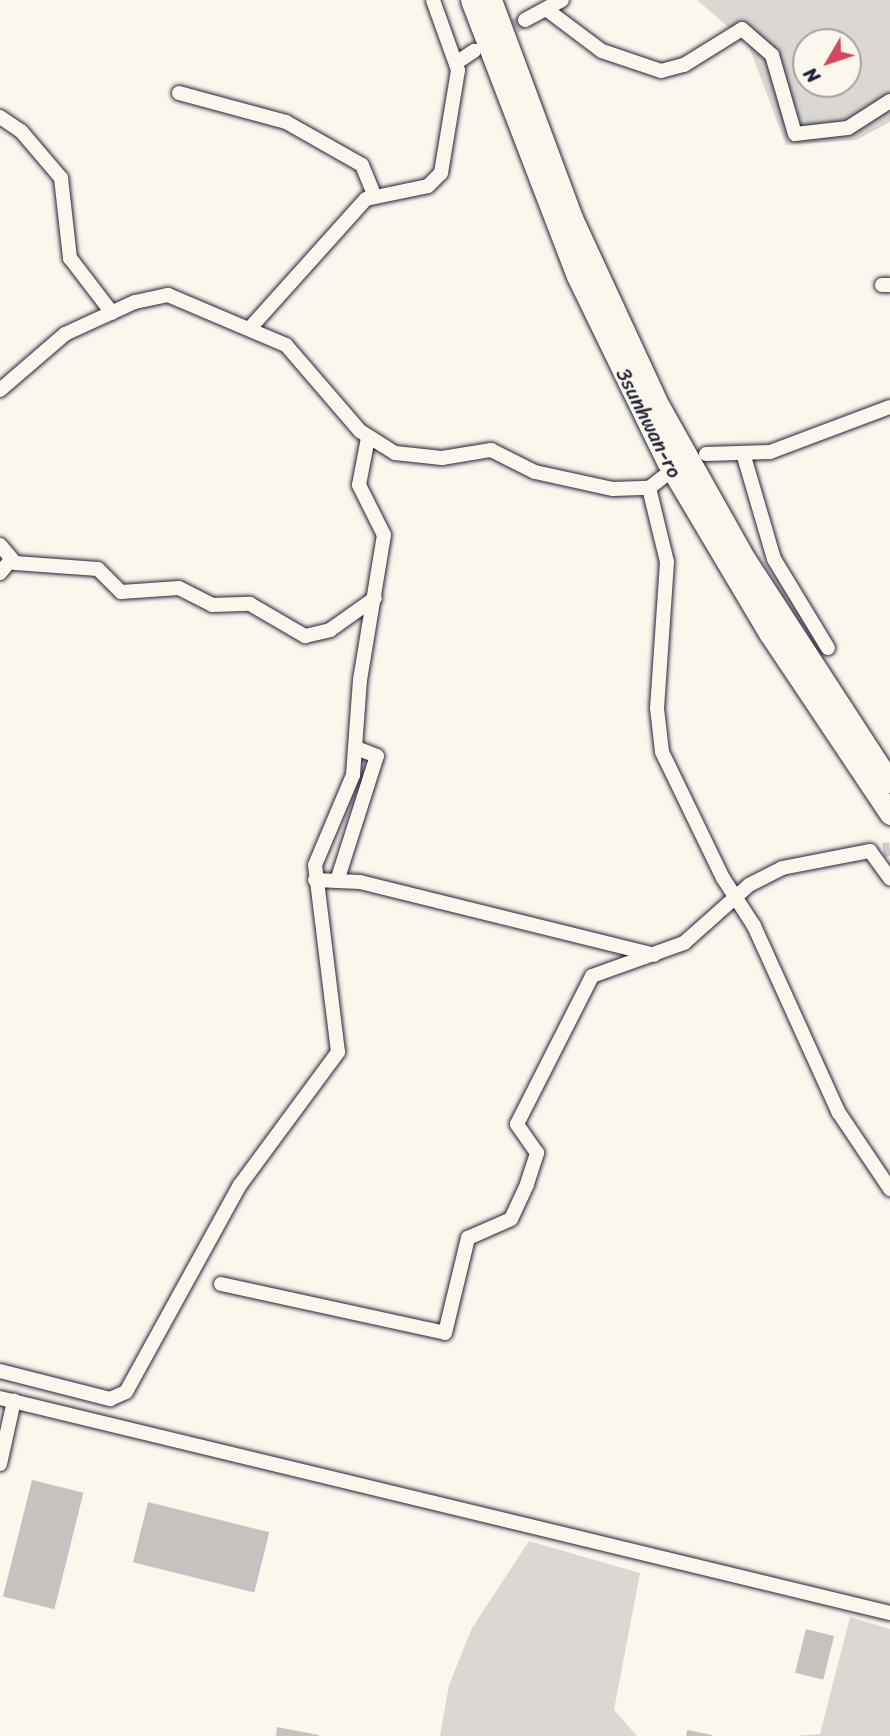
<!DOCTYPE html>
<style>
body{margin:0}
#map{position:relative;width:890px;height:1736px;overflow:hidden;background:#fbf7ec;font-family:Sriracha,sans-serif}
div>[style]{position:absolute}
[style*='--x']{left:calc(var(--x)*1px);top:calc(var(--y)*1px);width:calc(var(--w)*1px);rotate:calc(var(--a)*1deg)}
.green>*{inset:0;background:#dbd8d3}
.building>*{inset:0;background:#c6c2c0;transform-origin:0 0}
.minor-tunnel>*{height:14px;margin-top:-7px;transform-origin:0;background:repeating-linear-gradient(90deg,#d0ccc9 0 14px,transparent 0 21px)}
.roads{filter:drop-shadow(0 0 2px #22223b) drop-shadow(0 0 2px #22223b)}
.minor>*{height:14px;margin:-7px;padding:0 7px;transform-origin:7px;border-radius:7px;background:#fbf7ec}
.highway>*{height:21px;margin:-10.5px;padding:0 10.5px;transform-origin:10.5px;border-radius:10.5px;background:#fbf7ec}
span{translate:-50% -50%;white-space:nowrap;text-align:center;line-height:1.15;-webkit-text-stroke:6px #fbf7ec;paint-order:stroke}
.street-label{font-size:21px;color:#22223b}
.north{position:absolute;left:792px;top:28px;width:70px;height:70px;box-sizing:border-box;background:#fbf7ec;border:2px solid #a4a2a5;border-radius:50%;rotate:231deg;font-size:19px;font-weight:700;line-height:28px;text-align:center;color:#22223b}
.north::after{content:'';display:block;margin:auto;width:24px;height:32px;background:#d1495b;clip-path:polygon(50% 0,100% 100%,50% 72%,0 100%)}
</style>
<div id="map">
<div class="green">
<i style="clip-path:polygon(evenodd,697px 0,890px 0,890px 122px,856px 140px,786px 145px,748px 44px,697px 0,806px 42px,848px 42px,848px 84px,806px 84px,806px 42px)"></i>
<i style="clip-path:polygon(529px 1541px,640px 1573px,614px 1710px,637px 1736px,440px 1736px,449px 1685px,472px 1628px)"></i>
<i style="clip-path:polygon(850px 1617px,890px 1629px,890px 1736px,795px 1736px,820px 1734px)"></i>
</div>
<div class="building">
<i style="left:32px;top:1480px;width:53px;height:120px;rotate:14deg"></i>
<i style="left:148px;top:1502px;width:125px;height:62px;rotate:14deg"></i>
<i style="left:806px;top:1629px;width:29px;height:45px;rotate:14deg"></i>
<i style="clip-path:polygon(277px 1727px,319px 1735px,319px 1736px,276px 1736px)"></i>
<i style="clip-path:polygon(687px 1730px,712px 1735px,712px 1736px,686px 1736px)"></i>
</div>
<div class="minor-tunnel">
<i style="--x:497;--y:38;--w:33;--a:-33"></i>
<i style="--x:883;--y:850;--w:7;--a:-8"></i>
</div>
<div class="roads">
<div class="minor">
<i style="--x:546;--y:9;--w:70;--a:36.9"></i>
<i style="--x:602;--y:51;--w:62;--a:18.7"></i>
<i style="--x:661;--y:71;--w:24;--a:-15"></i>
<i style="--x:684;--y:65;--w:68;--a:-31.8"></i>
<i style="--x:742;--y:29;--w:40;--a:41"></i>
<i style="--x:772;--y:55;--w:82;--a:73.8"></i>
<i style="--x:795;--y:134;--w:53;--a:-6.5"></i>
<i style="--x:848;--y:128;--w:50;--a:-32.7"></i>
<i style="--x:525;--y:20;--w:42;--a:-28.4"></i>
<i style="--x:456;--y:63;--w:22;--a:-34"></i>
<i style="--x:179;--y:93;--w:111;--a:15.2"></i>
<i style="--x:286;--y:122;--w:87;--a:29.5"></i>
<i style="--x:362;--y:165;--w:31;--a:68"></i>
<i style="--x:0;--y:117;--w:25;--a:34"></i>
<i style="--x:21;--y:131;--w:62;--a:49.6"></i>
<i style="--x:61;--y:178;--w:81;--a:83.6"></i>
<i style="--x:70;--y:258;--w:69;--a:52.6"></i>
<i style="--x:882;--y:285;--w:8;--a:0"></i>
<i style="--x:251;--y:327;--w:172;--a:-48.1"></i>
<i style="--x:366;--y:199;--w:63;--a:-11.8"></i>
<i style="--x:428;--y:186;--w:18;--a:-45"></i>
<i style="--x:441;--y:173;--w:104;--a:-80.6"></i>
<i style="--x:458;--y:70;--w:74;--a:-109.7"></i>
<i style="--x:0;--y:390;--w:86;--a:-40.7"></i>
<i style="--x:65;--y:334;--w:77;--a:-24.6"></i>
<i style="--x:135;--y:302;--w:34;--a:-12"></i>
<i style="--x:168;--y:295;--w:128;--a:23"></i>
<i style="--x:286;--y:345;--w:113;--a:49.3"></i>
<i style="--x:360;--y:431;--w:41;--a:32.2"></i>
<i style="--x:395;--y:453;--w:47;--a:6.1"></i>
<i style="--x:442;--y:458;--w:50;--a:-9.3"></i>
<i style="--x:491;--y:450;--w:49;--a:26.6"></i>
<i style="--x:535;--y:472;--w:80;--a:12.3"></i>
<i style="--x:613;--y:489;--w:36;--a:-2"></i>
<i style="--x:649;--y:488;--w:18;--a:-38"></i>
<i style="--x:743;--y:453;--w:110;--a:73.7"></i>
<i style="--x:774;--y:559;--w:104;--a:58.8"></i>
<i style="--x:706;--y:454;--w:64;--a:-1.8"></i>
<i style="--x:770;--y:452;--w:128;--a:-20.6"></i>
<i style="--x:649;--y:488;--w:76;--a:76.3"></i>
<i style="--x:667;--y:562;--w:146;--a:93.9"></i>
<i style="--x:657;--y:708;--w:44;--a:83.5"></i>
<i style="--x:662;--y:752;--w:140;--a:64.2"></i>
<i style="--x:723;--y:878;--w:57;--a:57.1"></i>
<i style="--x:754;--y:926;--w:205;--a:65.6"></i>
<i style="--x:839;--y:1113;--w:92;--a:56.1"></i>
<i style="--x:0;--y:545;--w:23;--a:50"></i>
<i style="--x:15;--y:563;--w:83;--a:4.1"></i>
<i style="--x:98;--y:569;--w:33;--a:45"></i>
<i style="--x:121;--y:592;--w:58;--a:-3.9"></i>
<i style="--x:179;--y:588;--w:37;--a:27"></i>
<i style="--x:212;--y:605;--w:38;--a:-2"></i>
<i style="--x:250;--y:604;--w:64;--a:30.2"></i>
<i style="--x:305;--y:636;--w:26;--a:-13"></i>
<i style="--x:330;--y:630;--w:55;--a:-35.4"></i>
<i style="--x:0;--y:573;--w:17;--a:-50"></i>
<i style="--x:315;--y:880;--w:45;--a:2.5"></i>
<i style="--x:360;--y:882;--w:303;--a:13.9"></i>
<i style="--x:337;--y:881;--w:131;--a:-72.3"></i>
<i style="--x:377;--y:756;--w:22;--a:-159"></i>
<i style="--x:221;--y:1284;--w:229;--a:12.3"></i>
<i style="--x:445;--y:1333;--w:98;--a:-76.4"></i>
<i style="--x:468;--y:1238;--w:47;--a:-23.8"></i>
<i style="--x:511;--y:1219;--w:38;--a:-65"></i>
<i style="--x:527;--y:1184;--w:33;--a:-72"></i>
<i style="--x:537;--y:1153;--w:35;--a:-125"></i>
<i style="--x:517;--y:1124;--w:166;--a:-63.1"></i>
<i style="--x:592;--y:976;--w:98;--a:-19.7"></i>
<i style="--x:684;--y:943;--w:87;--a:-41.7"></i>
<i style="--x:749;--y:885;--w:37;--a:-27"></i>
<i style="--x:782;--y:868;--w:90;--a:-10.9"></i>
<i style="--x:870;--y:851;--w:34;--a:54"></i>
<i style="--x:0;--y:1371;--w:114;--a:14.3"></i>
<i style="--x:110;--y:1399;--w:17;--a:-24"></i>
<i style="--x:126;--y:1392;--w:236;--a:-61.2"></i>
<i style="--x:240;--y:1185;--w:165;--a:-53.6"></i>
<i style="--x:338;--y:1052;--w:188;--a:-97"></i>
<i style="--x:315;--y:865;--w:98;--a:-67.1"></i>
<i style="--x:353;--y:775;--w:95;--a:-85.8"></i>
<i style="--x:360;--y:680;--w:147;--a:-80.6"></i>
<i style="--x:384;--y:535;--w:56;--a:-116.6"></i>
<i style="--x:359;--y:485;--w:48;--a:-79.2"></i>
<i style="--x:0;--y:1398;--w:916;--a:13.58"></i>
<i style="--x:0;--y:1464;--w:65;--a:-77.5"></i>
</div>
<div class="highway">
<i style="--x:471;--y:0;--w:296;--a:69"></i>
<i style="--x:577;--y:276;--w:208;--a:64.1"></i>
<i style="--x:668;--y:463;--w:198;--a:59.3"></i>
<i style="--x:769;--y:633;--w:218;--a:56.2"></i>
<i style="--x:491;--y:0;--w:233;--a:69.6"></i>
<i style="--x:572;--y:218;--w:207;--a:65.2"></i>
<i style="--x:659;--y:406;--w:176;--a:60.7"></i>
<i style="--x:745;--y:559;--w:266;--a:57"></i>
</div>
</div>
<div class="street-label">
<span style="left:649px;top:423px;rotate:63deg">3sunhwan-ro</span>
</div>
<div class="north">N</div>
</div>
